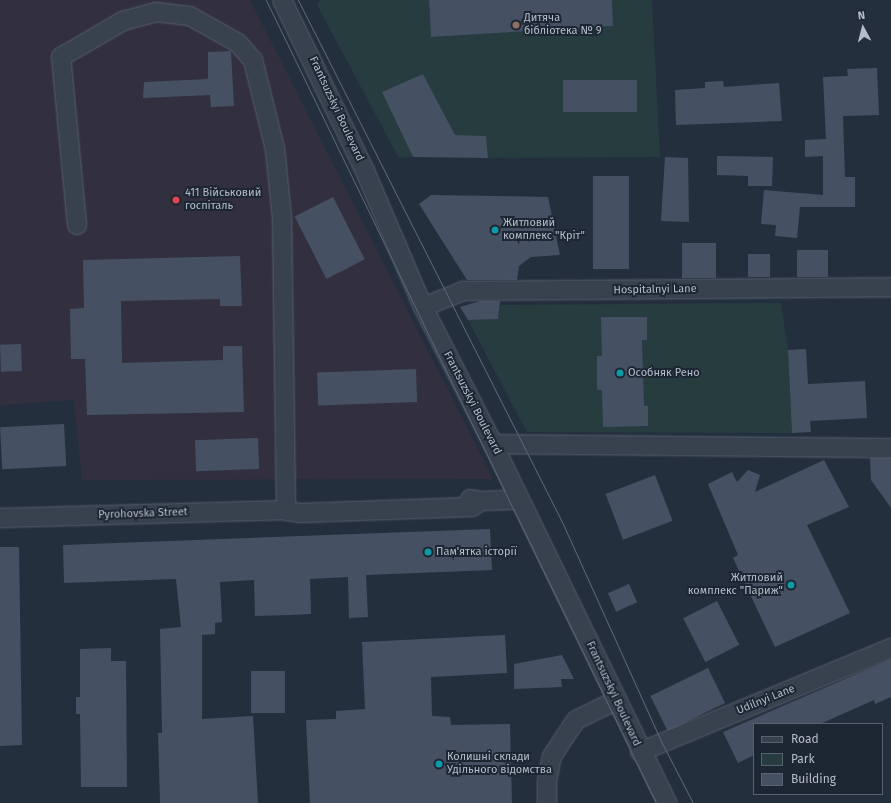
<!DOCTYPE html>
<meta charset="utf-8">
<style>
body{margin:0}
#map{position:relative;width:891px;height:803px;overflow:hidden;background:#242f3e;font-family:"Fira Sans",sans-serif}
div>[style]{position:absolute}
[style*='--x']{left:calc(var(--x)*1px);top:calc(var(--y)*1px);width:calc(var(--w)*1px);rotate:calc(var(--a)*1deg)}
.medical>*{inset:0;background:#32303f}
.green>*{inset:0;background:#263c3f}
.building>*{inset:0;background:#455162;transform-origin:0 0}
.roads{filter:drop-shadow(0 0 1px #565f6c) drop-shadow(0 0 1px #565f6c)}
.minor>*{height:18px;margin:-9px;padding:0 9px;transform-origin:9px;border-radius:9px;background:#38414e}
.tram>*{height:1px;margin:-0.5px;padding:0 0.5px;transform-origin:0.5px;border-radius:0.5px;background:#5a6575}
.dots>*{width:11px;height:11px;translate:-50% -50%;box-sizing:border-box;border:2px solid #1d2633;border-radius:50%}
span{translate:-50% -50%;white-space:nowrap;text-align:center;line-height:1.15;-webkit-text-stroke:4px #1d2633;paint-order:stroke}
.poi-label{font-size:11px;color:#b4bcc9}
.left{translate:0 -50%;text-align:left}
.right{translate:-100% -50%;text-align:right}
.street-label{font-size:11px;color:#b4bcc9}
.legend{position:absolute;left:753px;top:723px;width:130px;height:72px;box-sizing:border-box;background:#1d2633;border:1px solid #59626f;margin:0;padding:5px 7px;list-style:none;font-size:12px;color:#b4bcc9}
.legend li{display:flex;align-items:center;gap:8px;height:20px}
.legend b{width:20px;border:1px solid #59626f}
.north{position:absolute;left:843px;top:8px;width:40px;height:40px;-webkit-text-stroke:3px #1d2633;paint-order:stroke;rotate:353deg;font-size:11px;font-weight:700;line-height:16px;text-align:center;color:#b4bcc9}
.north::after{content:'';display:block;margin:auto;width:14px;height:18px;background:#b4bcc9;clip-path:polygon(50% 0,100% 100%,50% 72%,0 100%)}
</style>
<div id="map">
<div class="medical">
<i style="clip-path:polygon(0 0,250px 0,493px 479px,82px 480px,74px 400px,0 405px)"></i>
</div>
<div class="green">
<i style="clip-path:polygon(321px 0,429px 0,431px 37px,613px 26px,612px 0,652px 0,660px 157px,488px 158px,486px 137px,455px 135px,423px 74px,382px 92px,413px 157px,399px 158px,317px 5px)"></i>
<i style="clip-path:polygon(781px 303px,788px 350px,792px 433px,527px 432px,468px 320px,498px 319px,500px 305px)"></i>
</div>
<div class="building">
<i style="clip-path:polygon(429px 0,612px 0,613px 26px,431px 37px)"></i>
<i style="clip-path:polygon(231px 51px,234px 106px,211px 107px,210px 95px,143px 98px,144px 82px,208px 79px,208px 52px)"></i>
<i style="clip-path:polygon(877px 68px,879px 115px,843px 116px,845px 177px,855px 177px,855px 207px,800px 207px,797px 238px,775px 236px,776px 225px,761px 224px,764px 190px,823px 195px,823px 156px,805px 157px,805px 140px,826px 139px,823px 77px,848px 76px,847px 69px)"></i>
<i style="clip-path:polygon(423px 74px,455px 135px,486px 136px,488px 158px,413px 157px,382px 92px)"></i>
<i style="left:563px;top:80px;width:74px;height:32px"></i>
<i style="clip-path:polygon(723px 81px,724px 87px,779px 83px,782px 121px,676px 125px,675px 90px,705px 88px,705px 82px)"></i>
<i style="clip-path:polygon(717px 156px,773px 157px,772px 186px,748px 186px,748px 176px,717px 175px)"></i>
<i style="clip-path:polygon(665px 157px,688px 158px,689px 222px,661px 221px)"></i>
<i style="left:593px;top:176px;width:36px;height:93px"></i>
<i style="clip-path:polygon(431px 195px,548px 197px,560px 255px,531px 257px,519px 266px,517px 280px,467px 280px,419px 204px)"></i>
<i style="left:333px;top:197px;width:70px;height:43px;rotate:63deg"></i>
<i style="left:682px;top:243px;width:34px;height:35px"></i>
<i style="left:797px;top:250px;width:31px;height:27px"></i>
<i style="left:770px;top:254px;width:23px;height:22px;rotate:90deg"></i>
<i style="clip-path:polygon(240px 256px,242px 306px,220px 306px,220px 299px,121px 301px,122px 363px,223px 360px,223px 346px,242px 346px,244px 412px,87px 415px,85px 359px,71px 359px,70px 309px,84px 308px,83px 260px)"></i>
<i style="clip-path:polygon(500px 301px,498px 319px,468px 320px,460px 307px,480px 301px)"></i>
<i style="clip-path:polygon(601px 317px,647px 317px,647px 340px,642px 340px,644px 406px,648px 406px,648px 426px,603px 427px,602px 390px,597px 390px,597px 356px,602px 356px)"></i>
<i style="left:21px;top:344px;width:27px;height:21px;rotate:88deg"></i>
<i style="clip-path:polygon(806px 349px,808px 384px,865px 381px,867px 418px,810px 421px,811px 432px,792px 433px,788px 350px)"></i>
<i style="left:416px;top:369px;width:33px;height:99px;rotate:88deg"></i>
<i style="left:64px;top:424px;width:42px;height:64px;rotate:87deg"></i>
<i style="left:258px;top:438px;width:31px;height:63px;rotate:88deg"></i>
<i style="clip-path:polygon(870px 458px,891px 458px,891px 508px,871px 480px)"></i>
<i style="clip-path:polygon(824px 460px,849px 507px,807px 525px,850px 613px,775px 647px,733px 558px,738px 555px,708px 484px,732px 472px,737px 482px,748px 470px,760px 475px,755px 492px)"></i>
<i style="left:655px;top:475px;width:49px;height:53px;rotate:69deg"></i>
<i style="clip-path:polygon(490px 529px,492px 570px,366px 575px,368px 617px,349px 618px,348px 577px,310px 579px,311px 614px,290px 615px,255px 616px,254px 580px,220px 582px,222px 622px,215px 623px,215px 634px,202px 635px,202px 719px,253px 716px,258px 803px,160px 803px,158px 733px,162px 733px,160px 629px,181px 627px,176px 579px,64px 583px,63px 545px)"></i>
<i style="clip-path:polygon(0 547px,19px 547px,22px 745px,0 746px)"></i>
<i style="left:629px;top:584px;width:20px;height:23px;rotate:66deg"></i>
<i style="left:717px;top:601px;width:49px;height:38px;rotate:63deg"></i>
<i style="clip-path:polygon(505px 635px,507px 673px,431px 677px,432px 716px,450px 717px,451px 725px,510px 724px,512px 803px,310px 803px,306px 720px,336px 719px,336px 711px,365px 709px,362px 642px)"></i>
<i style="clip-path:polygon(111px 648px,111px 661px,126px 661px,127px 787px,81px 787px,80px 714px,76px 714px,76px 697px,80px 697px,80px 649px)"></i>
<i style="clip-path:polygon(562px 655px,574px 679px,561px 679px,562px 687px,514px 689px,514px 664px)"></i>
<i style="clip-path:polygon(891px 659px,891px 697px,875px 704px,874px 700px,820px 724px,754px 724px,754px 755px,738px 763px,723px 732px)"></i>
<i style="left:708px;top:668px;width:39px;height:64px;rotate:64deg"></i>
<i style="left:251px;top:671px;width:34px;height:42px"></i>
</div>
<div class="roads">
<div class="minor">
<i style="--x:282;--y:0;--w:190;--a:64.1"></i>
<i style="--x:365;--y:171;--w:148;--a:66.9"></i>
<i style="--x:423;--y:307;--w:154;--a:62.9"></i>
<i style="--x:493;--y:444;--w:399;--a:64.1"></i>
<i style="--x:77;--y:225;--w:169;--a:-95.4"></i>
<i style="--x:61;--y:57;--w:72;--a:-30.1"></i>
<i style="--x:123;--y:21;--w:34;--a:-15"></i>
<i style="--x:156;--y:12;--w:34;--a:7"></i>
<i style="--x:190;--y:16;--w:55;--a:29.4"></i>
<i style="--x:238;--y:43;--w:23;--a:49"></i>
<i style="--x:253;--y:60;--w:92;--a:76.1"></i>
<i style="--x:275;--y:149;--w:69;--a:84.2"></i>
<i style="--x:282;--y:218;--w:292;--a:89.2"></i>
<i style="--x:423;--y:307;--w:43;--a:-21.8"></i>
<i style="--x:463;--y:291;--w:428;--a:-0.5"></i>
<i style="--x:493;--y:444;--w:398;--a:0.6"></i>
<i style="--x:470;--y:499;--w:11;--a:10"></i>
<i style="--x:481;--y:501;--w:37;--a:-2"></i>
<i style="--x:0;--y:518;--w:281;--a:-1.6"></i>
<i style="--x:281;--y:510;--w:19;--a:9"></i>
<i style="--x:300;--y:513;--w:172;--a:-2"></i>
<i style="--x:472;--y:507;--w:11;--a:-34"></i>
<i style="--x:640;--y:752;--w:272;--a:-22.5"></i>
<i style="--x:547;--y:803;--w:22;--a:-90"></i>
<i style="--x:547;--y:781;--w:25;--a:-79"></i>
<i style="--x:552;--y:756;--w:43;--a:-56.3"></i>
<i style="--x:576;--y:720;--w:46;--a:-26"></i>
</div>
</div>
<div class="tram">
<i style="--x:266;--y:0;--w:893;--a:64.1"></i>
<i style="--x:298;--y:0;--w:587;--a:63.17"></i>
<i style="--x:563;--y:524;--w:240;--a:65.7"></i>
<i style="--x:662;--y:743;--w:68;--a:62.7"></i>
</div>
<div class="dots">
<i style="left:516px;top:25px;background:#8d6e63"></i>
<i style="left:176px;top:200px;background:#e0444e"></i>
<i style="left:495px;top:230px;background:#0f9aa8"></i>
<i style="left:620px;top:373px;background:#0f9aa8"></i>
<i style="left:428px;top:552px;background:#0f9aa8"></i>
<i style="left:791px;top:585px;background:#0f9aa8"></i>
<i style="left:439px;top:764px;background:#0f9aa8"></i>
</div>
<div class="poi-label">
<span class="left" style="left:524px;top:25px">Дитяча<br>бібліотека № 9</span>
<span class="left" style="left:185px;top:200px">411 Військовий<br>госпіталь</span>
<span class="left" style="left:503px;top:230px">Житловий<br>комплекс "Кріт"</span>
<span class="left" style="left:628px;top:373px">Особняк Рено</span>
<span class="left" style="left:436px;top:552px">Пам'ятка історії</span>
<span class="right" style="left:783px;top:585px">Житловий<br>комплекс "Париж"</span>
<span class="left" style="left:447px;top:764px">Колишні склади<br>Удільного відомства</span>
</div>
<div class="street-label">
<span style="left:336px;top:109px;rotate:65deg">Frantsuzskyi Boulevard</span>
<span style="left:655px;top:290px;rotate:-1deg">Hospitalnyi Lane</span>
<span style="left:472px;top:403px;rotate:63deg">Frantsuzskyi Boulevard</span>
<span style="left:143px;top:514px;rotate:-2deg">Pyrohovska Street</span>
<span style="left:613px;top:694px;rotate:65deg">Frantsuzskyi Boulevard</span>
<span style="left:766px;top:700px;rotate:-22deg">Udilnyi Lane</span>
</div>
<ul class="legend">
<li><b style="height:5px;background:#38414e"></b>Road</li>
<li><b style="height:11px;background:#263c3f"></b>Park</li>
<li><b style="height:11px;background:#455162"></b>Building</li>
</ul>
<div class="north">N</div>
</div>
